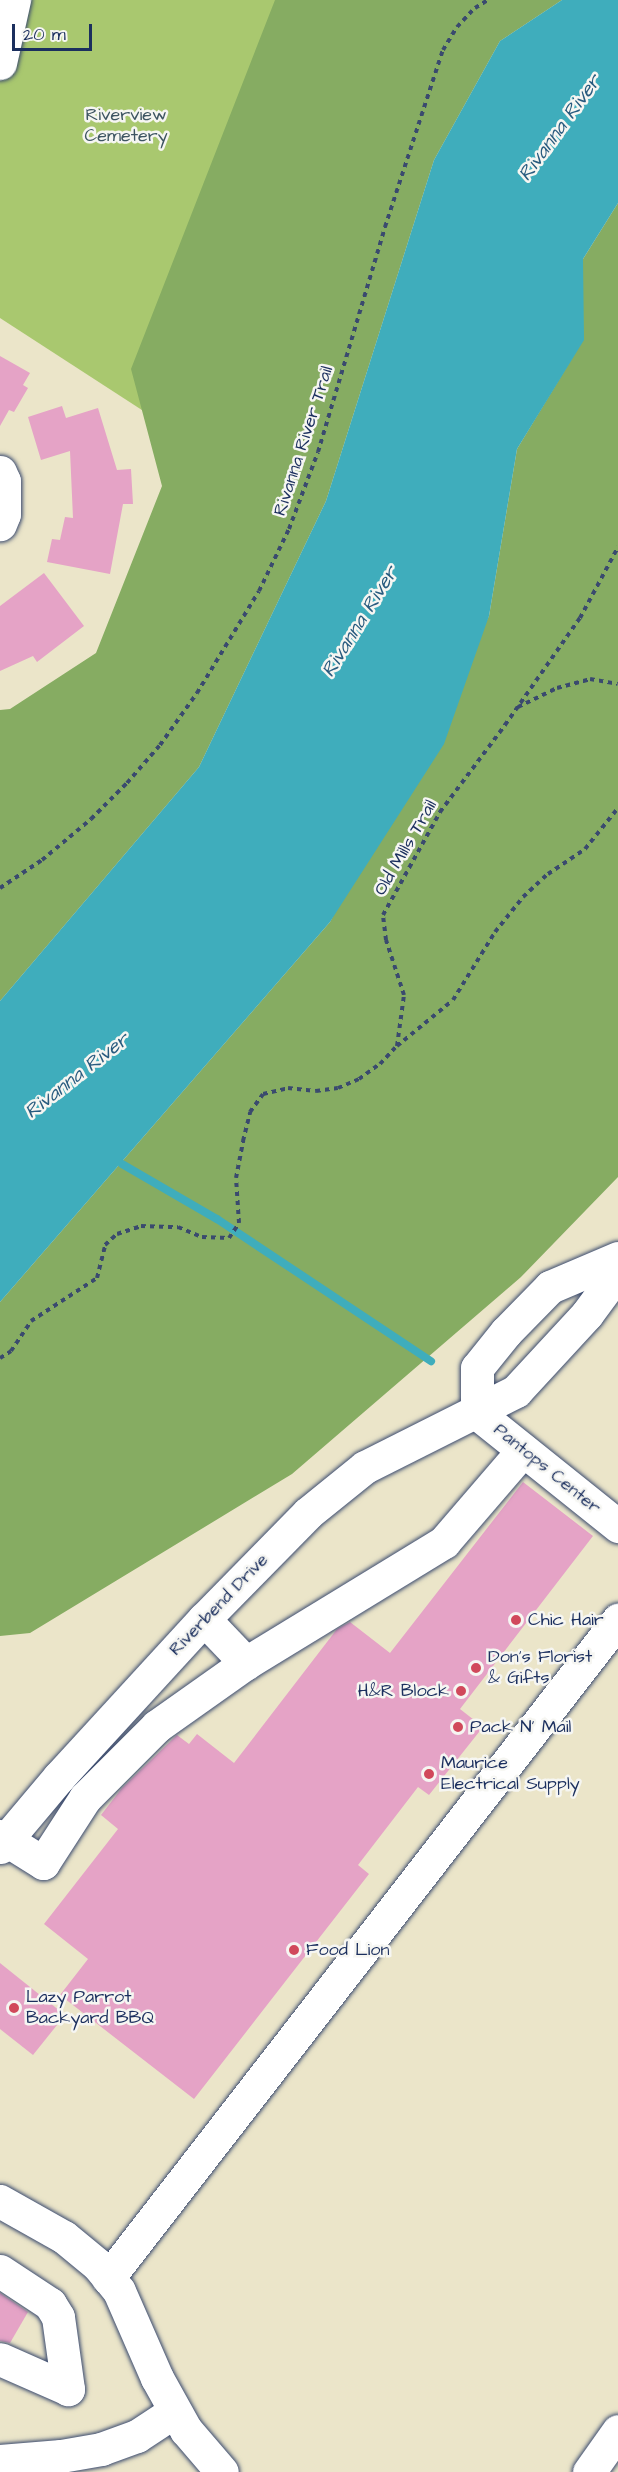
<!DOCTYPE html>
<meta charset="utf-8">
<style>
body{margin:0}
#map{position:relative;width:618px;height:2472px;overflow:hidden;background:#ebe5c9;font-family:"Architects Daughter",sans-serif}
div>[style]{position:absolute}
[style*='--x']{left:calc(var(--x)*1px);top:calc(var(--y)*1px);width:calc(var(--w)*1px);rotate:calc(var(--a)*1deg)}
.green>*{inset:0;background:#a9c86f}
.forest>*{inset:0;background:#86ac62}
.water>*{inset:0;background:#3fadbc}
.stream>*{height:8px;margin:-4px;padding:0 4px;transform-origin:4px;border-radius:4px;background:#3fadbc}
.building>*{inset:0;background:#e5a3c6}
.path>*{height:4px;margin-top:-2px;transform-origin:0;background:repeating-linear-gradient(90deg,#3a4a6e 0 4.5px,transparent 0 9px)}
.roads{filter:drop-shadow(0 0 2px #3a4a6e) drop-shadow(0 0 2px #3a4a6e)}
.minor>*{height:33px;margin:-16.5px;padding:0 16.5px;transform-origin:16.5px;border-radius:16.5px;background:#fff}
.dots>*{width:16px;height:16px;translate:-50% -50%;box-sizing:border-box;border:3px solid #f6f6f2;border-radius:50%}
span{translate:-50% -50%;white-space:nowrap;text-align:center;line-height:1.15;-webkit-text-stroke:5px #f6f6f2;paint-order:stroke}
.park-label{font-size:18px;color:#3e5562}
.street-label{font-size:18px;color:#1b2f5e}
.poi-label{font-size:18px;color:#1b2f5e}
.left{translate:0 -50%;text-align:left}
.right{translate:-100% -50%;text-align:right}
.water-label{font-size:20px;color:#285b7f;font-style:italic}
.scale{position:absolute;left:12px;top:24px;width:80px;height:27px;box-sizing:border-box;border:3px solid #1b2f5e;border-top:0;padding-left:8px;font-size:18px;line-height:21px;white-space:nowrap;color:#1b2f5e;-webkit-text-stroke:4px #f6f6f2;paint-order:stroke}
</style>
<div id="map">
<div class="green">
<i style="clip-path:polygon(0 0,287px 0,182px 436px,0 318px)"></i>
</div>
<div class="forest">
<i style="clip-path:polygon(275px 0,562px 0,500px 41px,434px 160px,326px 501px,199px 767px,0 1001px,0 710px,10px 709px,96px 653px,162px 486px,131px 369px)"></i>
<i style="clip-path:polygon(618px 203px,618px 1177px,521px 1277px,292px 1474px,30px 1633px,0 1636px,0 1302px,330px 922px,489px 616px,517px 449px,583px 340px,583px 259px)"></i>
</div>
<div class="water">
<i style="clip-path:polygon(562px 0,618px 0,618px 203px,583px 259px,584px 340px,517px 449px,489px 616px,444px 744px,330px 922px,0 1302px,0 1001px,199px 767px,326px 501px,434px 160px,500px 41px)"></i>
</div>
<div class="stream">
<i style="--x:122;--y:1164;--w:110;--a:30.1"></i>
<i style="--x:217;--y:1219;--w:257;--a:33.6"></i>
</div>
<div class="building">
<i style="clip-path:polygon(0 356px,30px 373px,23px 385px,28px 388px,14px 412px,9px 410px,0 426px)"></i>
<i style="clip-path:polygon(62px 406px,66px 418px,98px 408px,117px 470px,131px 469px,133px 504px,123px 504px,110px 574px,47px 562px,52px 539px,60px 540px,65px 517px,73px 518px,70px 451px,41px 460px,28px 417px)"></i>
<i style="clip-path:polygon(44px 573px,84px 626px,37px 662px,33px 656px,0 671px,0 606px)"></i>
<i style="clip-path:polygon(523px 1482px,593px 1536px,460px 1709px,483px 1727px,429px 1795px,418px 1787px,358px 1865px,369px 1874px,194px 2099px,60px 1995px,88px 1959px,44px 1924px,118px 1829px,101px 1815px,122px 1788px,177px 1735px,189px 1744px,197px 1734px,234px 1763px,337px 1629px,350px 1622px,390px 1653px)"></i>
<i style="clip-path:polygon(0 1963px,65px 2015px,33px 2055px,0 2029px)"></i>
<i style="clip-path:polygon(0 2293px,28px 2312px,10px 2343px,0 2341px)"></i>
</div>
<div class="path">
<i style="--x:518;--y:707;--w:43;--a:-26"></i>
<i style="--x:557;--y:688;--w:34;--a:-15"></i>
<i style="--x:590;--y:679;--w:28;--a:10"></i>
<i style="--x:0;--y:888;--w:50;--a:-33.7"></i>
<i style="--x:42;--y:860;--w:64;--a:-39.9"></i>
<i style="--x:91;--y:819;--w:51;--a:-45"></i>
<i style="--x:127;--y:783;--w:50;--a:-49"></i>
<i style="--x:160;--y:745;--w:64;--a:-54.6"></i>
<i style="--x:197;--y:693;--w:119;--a:-58.7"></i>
<i style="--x:259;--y:591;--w:69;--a:-64.2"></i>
<i style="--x:289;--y:529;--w:82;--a:-69.4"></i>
<i style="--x:318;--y:452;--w:235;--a:-73.4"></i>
<i style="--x:385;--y:227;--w:186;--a:-71.9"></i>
<i style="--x:443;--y:50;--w:27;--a:-59"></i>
<i style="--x:457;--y:27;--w:26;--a:-47"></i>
<i style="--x:475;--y:8;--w:15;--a:-32"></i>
<i style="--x:397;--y:1046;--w:72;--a:-39.4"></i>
<i style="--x:453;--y:1000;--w:80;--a:-58.3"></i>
<i style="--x:495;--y:932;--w:45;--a:-51.3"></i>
<i style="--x:523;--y:897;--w:34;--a:-43"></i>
<i style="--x:548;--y:874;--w:45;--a:-34"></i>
<i style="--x:585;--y:849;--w:53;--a:-51.2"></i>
<i style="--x:0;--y:1358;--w:13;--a:-32"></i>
<i style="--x:11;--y:1351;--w:36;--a:-56"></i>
<i style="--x:31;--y:1321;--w:79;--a:-33.1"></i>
<i style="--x:97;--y:1278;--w:34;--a:-76"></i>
<i style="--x:105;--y:1245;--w:16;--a:-43"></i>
<i style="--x:117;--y:1234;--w:25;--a:-18"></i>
<i style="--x:141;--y:1226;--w:37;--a:2"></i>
<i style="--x:178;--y:1227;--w:26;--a:23"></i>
<i style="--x:202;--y:1237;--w:27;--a:2"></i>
<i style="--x:229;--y:1238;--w:18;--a:-56"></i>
<i style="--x:239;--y:1223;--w:45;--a:-93.8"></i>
<i style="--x:236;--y:1178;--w:38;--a:-79"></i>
<i style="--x:243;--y:1141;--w:30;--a:-76"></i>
<i style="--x:250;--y:1112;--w:22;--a:-54"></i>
<i style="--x:263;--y:1094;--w:26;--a:-13"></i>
<i style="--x:288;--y:1088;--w:28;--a:6"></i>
<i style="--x:316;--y:1091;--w:22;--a:-8"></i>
<i style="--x:338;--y:1088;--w:23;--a:-23"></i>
<i style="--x:359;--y:1079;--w:26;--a:-36"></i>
<i style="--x:380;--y:1064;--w:25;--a:-47"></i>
<i style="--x:397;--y:1046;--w:51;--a:-82.2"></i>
<i style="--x:404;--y:995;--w:58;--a:-108.1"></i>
<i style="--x:386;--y:940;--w:25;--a:-97"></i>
<i style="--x:383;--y:915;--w:118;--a:-61"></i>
<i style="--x:440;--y:812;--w:109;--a:-53.2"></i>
<i style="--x:505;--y:725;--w:131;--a:-55"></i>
<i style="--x:580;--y:618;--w:81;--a:-61.8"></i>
</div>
<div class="roads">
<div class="minor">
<i style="--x:0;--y:63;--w:65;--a:-77.5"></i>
<i style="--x:0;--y:472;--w:10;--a:66"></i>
<i style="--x:4;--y:481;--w:33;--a:90"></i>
<i style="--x:4;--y:514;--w:11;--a:112"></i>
<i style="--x:477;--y:1413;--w:45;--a:-90"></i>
<i style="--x:477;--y:1368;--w:46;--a:-51.1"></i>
<i style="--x:506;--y:1332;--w:63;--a:-45.6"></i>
<i style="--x:550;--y:1287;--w:74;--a:-23.1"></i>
<i style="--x:477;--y:1413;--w:181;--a:38.7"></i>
<i style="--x:204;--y:1619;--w:61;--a:46.3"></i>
<i style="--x:0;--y:1836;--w:51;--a:32.1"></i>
<i style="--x:43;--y:1863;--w:77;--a:-57.1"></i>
<i style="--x:85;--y:1798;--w:102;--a:-45"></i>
<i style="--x:157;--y:1726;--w:109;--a:-35.3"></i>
<i style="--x:246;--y:1663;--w:232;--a:-31.4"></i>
<i style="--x:444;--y:1542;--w:121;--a:-49.3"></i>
<i style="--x:0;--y:1847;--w:92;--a:-49.9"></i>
<i style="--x:59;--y:1777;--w:214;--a:-47.5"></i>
<i style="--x:204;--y:1619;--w:148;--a:-45.5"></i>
<i style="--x:308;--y:1513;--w:73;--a:-38.9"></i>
<i style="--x:365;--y:1467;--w:169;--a:-26.7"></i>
<i style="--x:516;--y:1391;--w:105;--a:-47.3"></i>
<i style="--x:587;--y:1314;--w:52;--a:-53.6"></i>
<i style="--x:0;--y:2201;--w:73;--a:29.4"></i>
<i style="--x:64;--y:2237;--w:44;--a:39.5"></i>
<i style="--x:98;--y:2265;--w:33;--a:51"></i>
<i style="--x:119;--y:2291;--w:95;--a:66.4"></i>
<i style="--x:157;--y:2378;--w:60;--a:60.9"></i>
<i style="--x:186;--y:2430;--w:55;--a:49.4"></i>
<i style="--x:0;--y:2271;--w:60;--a:33.4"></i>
<i style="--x:50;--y:2304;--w:15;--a:58"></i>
<i style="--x:58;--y:2317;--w:73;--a:82.1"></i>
<i style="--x:68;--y:2389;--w:74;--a:-156.2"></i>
<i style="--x:108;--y:2278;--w:833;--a:-52.22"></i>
<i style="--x:0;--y:2461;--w:61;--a:-4.7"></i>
<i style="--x:61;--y:2456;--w:41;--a:-9.9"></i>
<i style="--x:101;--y:2449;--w:38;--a:-20"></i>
<i style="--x:137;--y:2436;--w:45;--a:-33.3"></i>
<i style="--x:589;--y:2472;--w:50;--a:-54.7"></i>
</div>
</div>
<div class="dots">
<i style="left:516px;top:1620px;background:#d1495b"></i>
<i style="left:476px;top:1668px;background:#d1495b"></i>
<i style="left:461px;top:1691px;background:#d1495b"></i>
<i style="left:458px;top:1727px;background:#d1495b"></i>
<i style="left:429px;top:1774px;background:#d1495b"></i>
<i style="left:294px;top:1950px;background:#d1495b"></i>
<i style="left:14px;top:2008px;background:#d1495b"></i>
</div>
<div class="park-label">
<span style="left:126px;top:126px">Riverview<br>Cemetery</span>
</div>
<div class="street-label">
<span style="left:304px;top:441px;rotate:-72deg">Rivanna River Trail</span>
<span style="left:406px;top:848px;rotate:-60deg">Old Mills Trail</span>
<span style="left:547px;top:1469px;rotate:39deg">Pantops Center</span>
<span style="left:219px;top:1605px;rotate:-46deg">Riverbend Drive</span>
</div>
<div class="poi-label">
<span class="left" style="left:528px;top:1620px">Chic Hair</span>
<span class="left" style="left:488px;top:1668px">Don's Florist<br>&amp; Gifts</span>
<span class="right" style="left:449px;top:1691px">H&amp;R Block</span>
<span class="left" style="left:470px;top:1727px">Pack N’ Mail</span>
<span class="left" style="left:441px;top:1774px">Maurice<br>Electrical Supply</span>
<span class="left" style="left:306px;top:1950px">Food Lion</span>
<span class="left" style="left:26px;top:2008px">Lazy Parrot<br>Backyard BBQ</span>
</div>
<div class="water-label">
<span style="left:560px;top:128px;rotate:-54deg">Rivanna River</span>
<span style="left:360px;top:622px;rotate:-58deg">Rivanna River</span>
<span style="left:77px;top:1076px;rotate:-38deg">Rivanna River</span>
</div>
<div class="scale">20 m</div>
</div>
